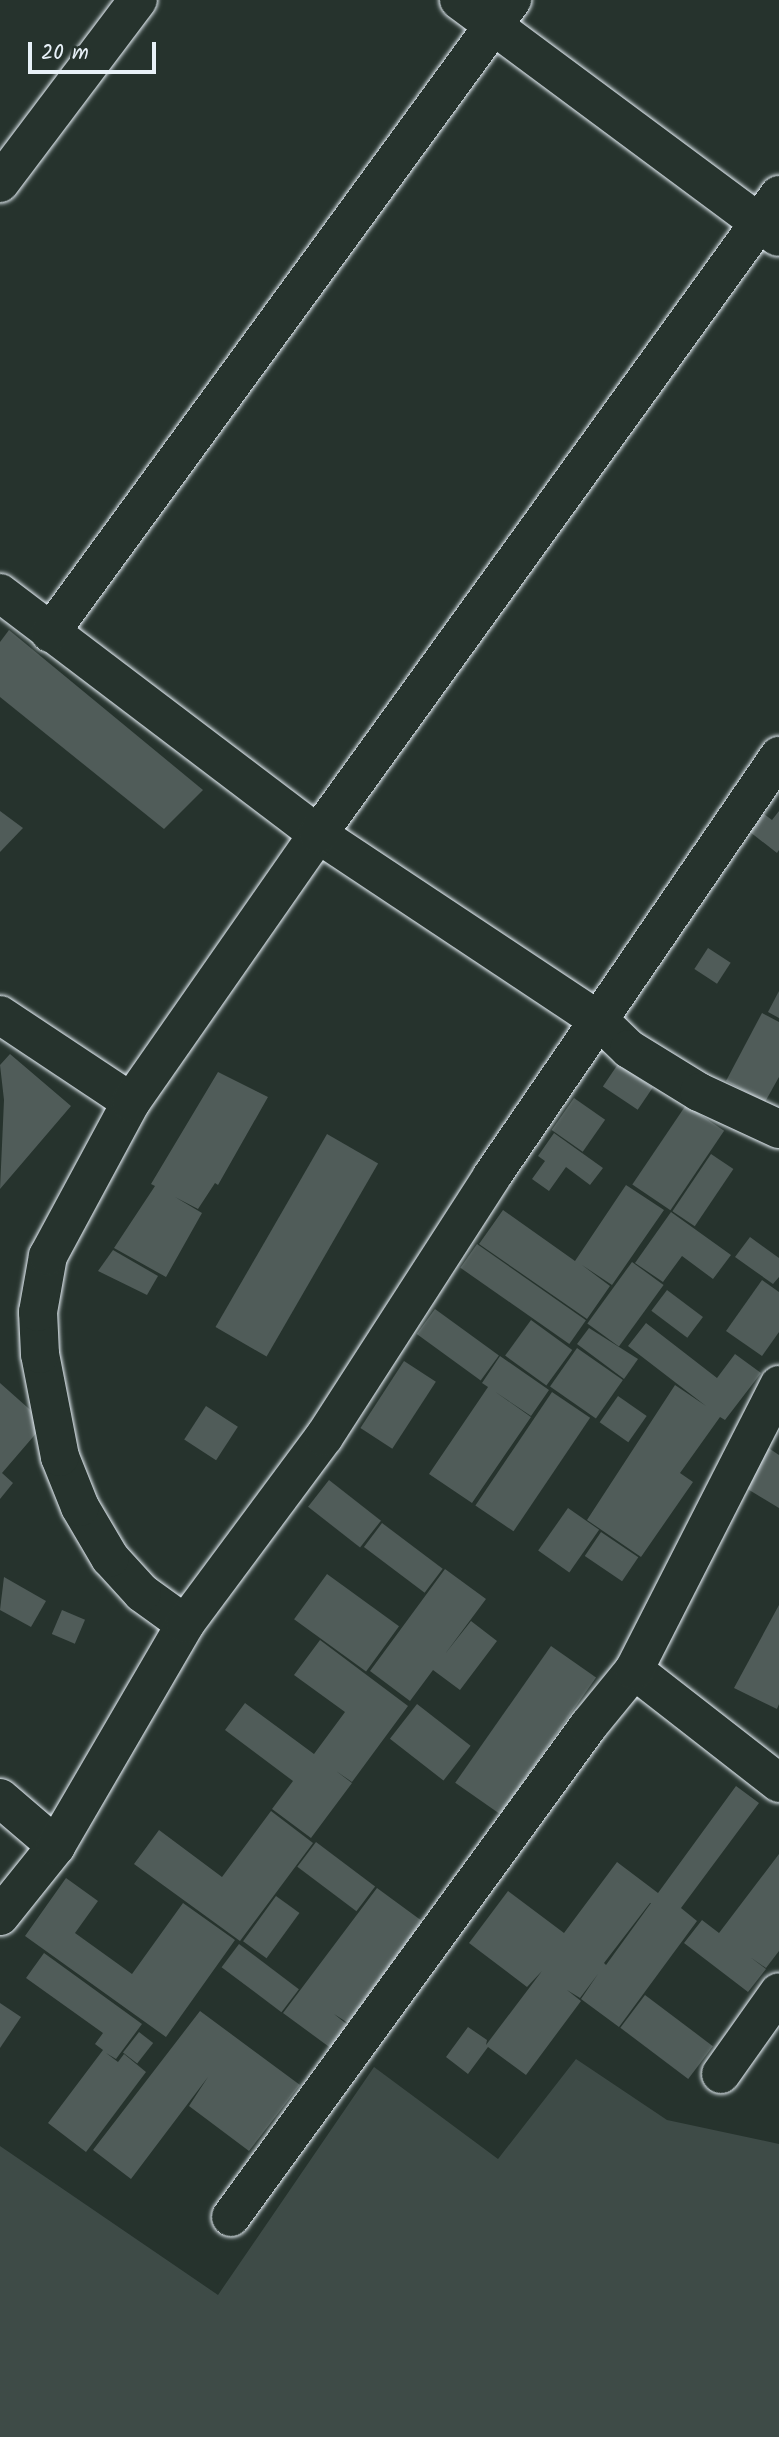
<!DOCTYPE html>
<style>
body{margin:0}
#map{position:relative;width:779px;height:2437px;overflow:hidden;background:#26332d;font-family:Kalam,sans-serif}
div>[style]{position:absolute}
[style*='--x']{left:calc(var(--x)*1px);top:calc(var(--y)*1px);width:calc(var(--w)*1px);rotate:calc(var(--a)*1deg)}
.green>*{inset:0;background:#3e4b47}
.building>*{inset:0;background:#505c59;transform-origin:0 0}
.roads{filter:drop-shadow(0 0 2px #e8f1f8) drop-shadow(0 0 2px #e8f1f8)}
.minor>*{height:38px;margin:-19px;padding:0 19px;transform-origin:19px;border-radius:19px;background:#26332d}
span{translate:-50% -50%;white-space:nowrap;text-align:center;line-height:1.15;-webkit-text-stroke:5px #26332d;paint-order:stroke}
.scale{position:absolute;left:28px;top:42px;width:128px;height:32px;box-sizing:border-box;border:4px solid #e8f1f8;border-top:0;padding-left:9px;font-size:21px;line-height:24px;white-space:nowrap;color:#e8f1f8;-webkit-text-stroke:5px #26332d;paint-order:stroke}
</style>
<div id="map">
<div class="green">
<i style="clip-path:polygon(576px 2059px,667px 2120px,779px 2144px,779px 2437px,0 2437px,0 2146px,218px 2295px,374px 2067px,498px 2159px)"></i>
</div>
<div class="building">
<i style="clip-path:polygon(9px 630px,203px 790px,164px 829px,0 697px,0 642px)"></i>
<i style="clip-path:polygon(0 811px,23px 828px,0 852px)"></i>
<i style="clip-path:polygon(779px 811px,779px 850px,777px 853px,750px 832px,764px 814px,772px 820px)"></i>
<i style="left:708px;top:948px;width:27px;height:25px;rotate:33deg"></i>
<i style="clip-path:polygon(779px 991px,779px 1018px,768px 1012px)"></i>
<i style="clip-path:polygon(762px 1013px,779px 1022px,779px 1077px,765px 1102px,726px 1081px)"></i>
<i style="clip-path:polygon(10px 1054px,71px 1106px,0 1189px,4px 1100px,0 1065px)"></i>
<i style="left:618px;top:1064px;width:42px;height:27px;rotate:34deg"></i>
<i style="clip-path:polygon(218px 1072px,268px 1097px,218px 1185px,215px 1183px,198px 1209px,175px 1197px,202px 1213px,166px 1277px,114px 1248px,155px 1186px,151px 1184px)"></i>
<i style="left:574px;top:1098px;width:38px;height:39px;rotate:35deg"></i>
<i style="left:686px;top:1105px;width:46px;height:96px;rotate:34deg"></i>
<i style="clip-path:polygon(554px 1133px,603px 1168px,590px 1185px,566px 1167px,549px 1191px,532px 1179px,545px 1161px,538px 1156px)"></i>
<i style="left:327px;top:1134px;width:59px;height:223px;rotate:30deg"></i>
<i style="left:711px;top:1154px;width:27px;height:69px;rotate:34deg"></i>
<i style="clip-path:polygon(626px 1185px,664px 1210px,612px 1285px,582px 1265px,610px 1286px,587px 1319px,479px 1244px,503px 1210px,575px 1261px)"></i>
<i style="clip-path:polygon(671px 1212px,731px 1255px,713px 1279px,682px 1256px,663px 1282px,635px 1263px)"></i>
<i style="clip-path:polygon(750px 1237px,779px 1258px,779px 1277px,773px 1284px,735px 1257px)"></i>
<i style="left:477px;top:1244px;width:133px;height:29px;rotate:35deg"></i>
<i style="clip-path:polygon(113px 1250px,158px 1276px,147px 1295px,98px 1271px)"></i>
<i style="left:632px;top:1262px;width:39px;height:76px;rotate:36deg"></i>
<i style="clip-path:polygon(762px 1280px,779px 1292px,779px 1332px,762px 1356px,726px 1331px)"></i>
<i style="left:667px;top:1290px;width:45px;height:26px;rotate:37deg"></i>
<i style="left:435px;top:1309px;width:79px;height:31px;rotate:36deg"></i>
<i style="left:531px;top:1320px;width:51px;height:44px;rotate:36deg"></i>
<i style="clip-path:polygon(646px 1323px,717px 1378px,735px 1354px,761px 1373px,725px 1420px,720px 1417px,680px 1473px,693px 1482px,641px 1557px,587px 1520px,675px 1385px,706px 1406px,628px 1346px)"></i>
<i style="clip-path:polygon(589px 1328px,638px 1359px,624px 1379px,577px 1344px)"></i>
<i style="left:577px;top:1348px;width:56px;height:47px;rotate:35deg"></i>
<i style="clip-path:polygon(500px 1356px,549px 1390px,531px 1416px,494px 1391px,531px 1417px,472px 1503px,429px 1474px,488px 1387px,482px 1383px)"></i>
<i style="left:404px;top:1361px;width:38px;height:80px;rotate:33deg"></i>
<i style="clip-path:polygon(0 1383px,45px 1423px,2px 1473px,13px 1483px,0 1499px)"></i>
<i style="left:552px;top:1392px;width:46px;height:137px;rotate:34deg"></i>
<i style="left:618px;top:1396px;width:35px;height:32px;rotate:35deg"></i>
<i style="left:206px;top:1406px;width:38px;height:40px;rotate:33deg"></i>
<i style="clip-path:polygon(764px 1445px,779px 1455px,779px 1508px,741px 1485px)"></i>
<i style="left:329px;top:1480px;width:66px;height:34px;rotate:38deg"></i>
<i style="left:568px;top:1508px;width:38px;height:52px;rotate:35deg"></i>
<i style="left:382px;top:1523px;width:76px;height:30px;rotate:37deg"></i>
<i style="left:601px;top:1532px;width:45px;height:29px;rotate:34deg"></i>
<i style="clip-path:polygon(445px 1569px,486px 1599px,445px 1654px,471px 1621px,497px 1641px,460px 1690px,433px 1670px,410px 1701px,370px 1671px)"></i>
<i style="left:327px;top:1574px;width:89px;height:56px;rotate:36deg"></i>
<i style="clip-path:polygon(4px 1577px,46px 1601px,31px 1627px,0 1610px)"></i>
<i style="clip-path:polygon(779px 1605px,779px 1704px,777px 1709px,734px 1688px)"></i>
<i style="left:62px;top:1610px;width:25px;height:26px;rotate:23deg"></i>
<i style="clip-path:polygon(320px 1640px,408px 1706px,352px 1782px,336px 1771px,352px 1783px,311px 1838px,272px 1809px,293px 1781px,225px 1730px,245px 1703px,314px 1754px,345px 1712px,294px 1675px)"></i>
<i style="left:551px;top:1646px;width:55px;height:167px;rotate:35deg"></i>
<i style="left:417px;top:1704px;width:68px;height:44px;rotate:38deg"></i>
<i style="clip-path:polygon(evenodd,736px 1786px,759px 1803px,681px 1908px,697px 1921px,619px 2027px,581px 1999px,598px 1974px,580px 1998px,567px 1990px,581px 2001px,526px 2075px,488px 2047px,468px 2074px,446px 2057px,468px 2027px,487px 2040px,486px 2045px,542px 1971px,527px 1987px,469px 1943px,508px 1891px,564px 1933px,617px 1862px,658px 1893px,736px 1786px,650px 1903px,651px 1903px,606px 1965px,604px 1963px,650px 1903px)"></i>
<i style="clip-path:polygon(271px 1811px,313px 1843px,240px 1941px,134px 1864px,159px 1830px,222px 1877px)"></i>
<i style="left:316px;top:1842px;width:74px;height:31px;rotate:37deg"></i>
<i style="clip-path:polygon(779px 1854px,779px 1951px,766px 1968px,750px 1957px,766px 1969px,748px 1992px,684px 1943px,702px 1920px,719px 1933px)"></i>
<i style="clip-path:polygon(66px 1878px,98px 1901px,75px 1933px,132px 1974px,183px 1903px,235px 1940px,166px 2037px,25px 1936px)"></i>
<i style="clip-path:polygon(377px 1888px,422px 1921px,348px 2023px,334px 2014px,349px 2026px,332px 2049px,283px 2013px)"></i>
<i style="left:276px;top:1896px;width:29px;height:56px;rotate:36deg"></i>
<i style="left:239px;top:1944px;width:75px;height:29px;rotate:37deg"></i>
<i style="clip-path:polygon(44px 1953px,142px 2024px,116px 2059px,106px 2053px,118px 2062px,124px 2054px,146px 2072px,86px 2152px,48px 2123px,103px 2050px,95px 2044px,103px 2033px,26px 1978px)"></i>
<i style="left:645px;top:1995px;width:85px;height:41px;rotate:37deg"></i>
<i style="clip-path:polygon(0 2003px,21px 2017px,0 2048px)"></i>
<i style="clip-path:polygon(200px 2011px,300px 2085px,249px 2151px,189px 2106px,208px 2077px,131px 2179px,93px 2150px)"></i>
<i style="left:139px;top:2032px;width:18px;height:26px;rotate:38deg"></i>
</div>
<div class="roads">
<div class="minor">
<i style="--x:459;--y:0;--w:397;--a:36.6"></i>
<i style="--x:0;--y:183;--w:229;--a:-53"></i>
<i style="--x:0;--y:593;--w:399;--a:37.2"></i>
<i style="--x:318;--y:834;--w:340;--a:33.6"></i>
<i style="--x:601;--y:1022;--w:39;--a:44"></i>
<i style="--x:629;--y:1049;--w:82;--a:31.6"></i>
<i style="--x:699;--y:1092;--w:88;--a:24.8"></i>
<i style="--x:50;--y:633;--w:784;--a:-53.88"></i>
<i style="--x:0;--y:1015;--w:157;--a:33.6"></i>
<i style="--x:185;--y:1624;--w:53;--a:-144.2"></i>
<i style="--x:142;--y:1593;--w:47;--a:-132.4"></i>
<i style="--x:110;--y:1558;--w:59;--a:-120.5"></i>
<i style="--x:80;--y:1507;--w:54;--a:-111.8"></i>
<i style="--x:60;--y:1457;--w:105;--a:-101"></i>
<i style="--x:40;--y:1354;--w:42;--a:-92.7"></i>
<i style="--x:38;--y:1312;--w:57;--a:-79.9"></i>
<i style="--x:48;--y:1256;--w:175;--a:-61.7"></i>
<i style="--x:131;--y:1102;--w:327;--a:-55.1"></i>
<i style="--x:318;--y:834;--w:788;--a:-54.19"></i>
<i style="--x:634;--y:1670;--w:184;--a:37.9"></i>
<i style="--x:0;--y:1798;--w:74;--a:40.6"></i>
<i style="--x:0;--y:1916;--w:90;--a:-51.3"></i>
<i style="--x:56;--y:1846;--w:257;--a:-59.8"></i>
<i style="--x:185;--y:1624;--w:233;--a:-53.4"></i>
<i style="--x:324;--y:1437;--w:310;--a:-57.2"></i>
<i style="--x:492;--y:1176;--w:509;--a:-55.65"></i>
<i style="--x:721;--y:2074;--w:100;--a:-54.7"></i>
<i style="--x:231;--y:2217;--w:608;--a:-53.96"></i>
<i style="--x:589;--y:1725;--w:71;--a:-50.7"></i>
<i style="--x:634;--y:1670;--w:320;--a:-63"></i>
</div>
</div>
<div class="scale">20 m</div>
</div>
